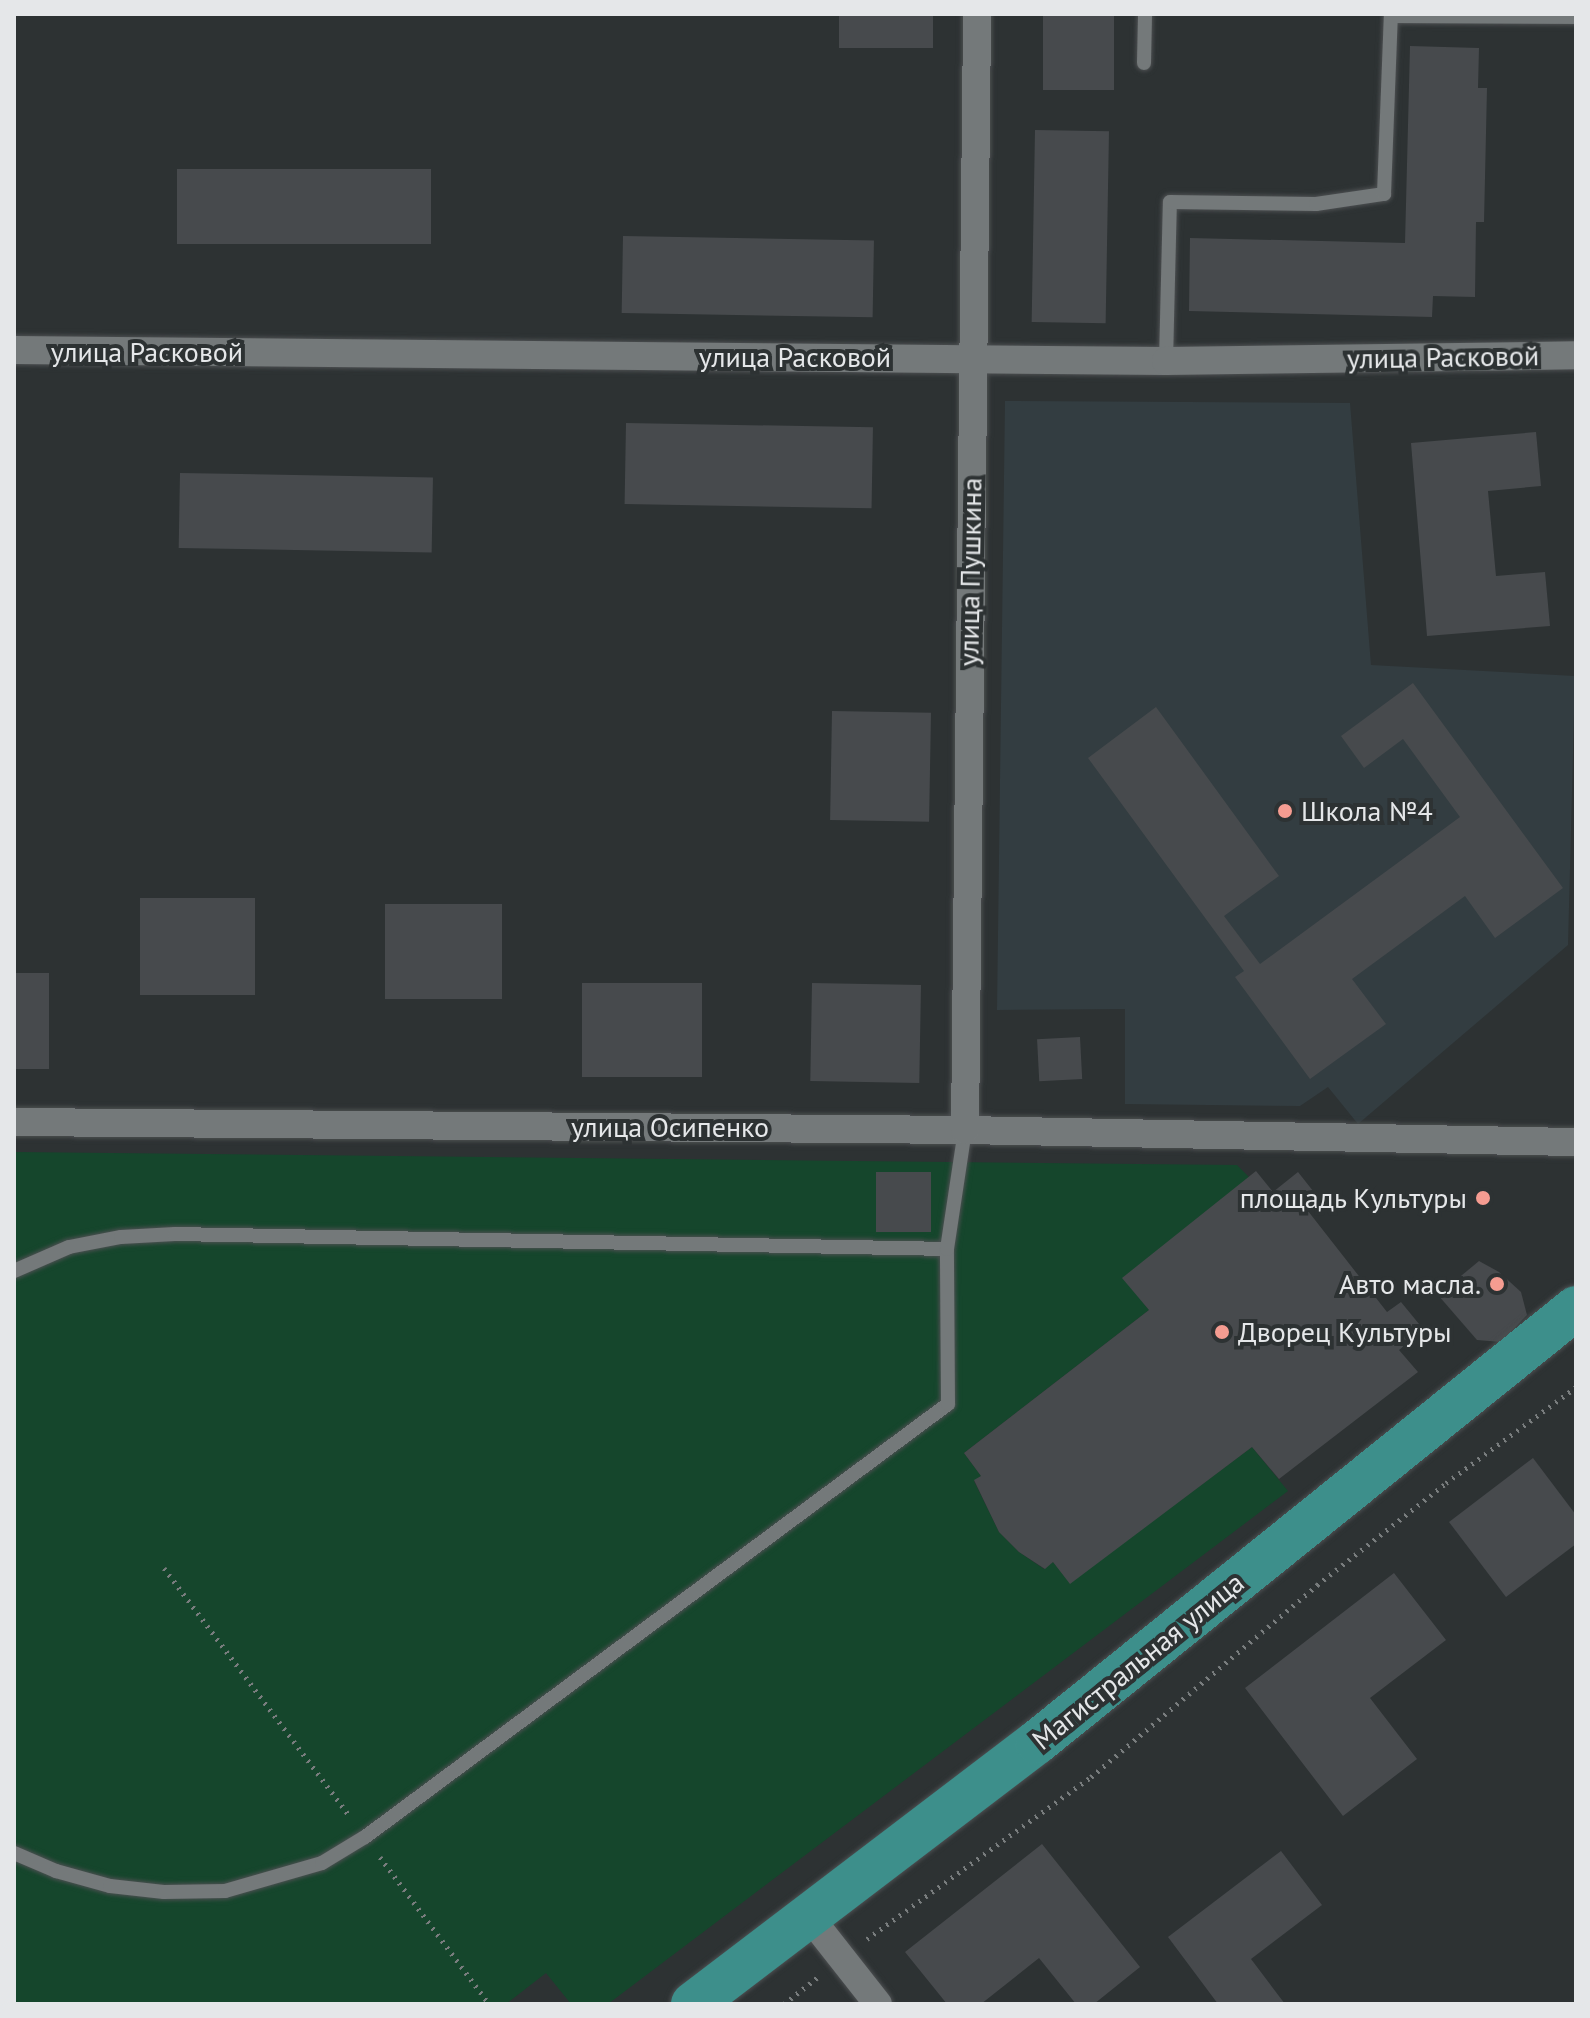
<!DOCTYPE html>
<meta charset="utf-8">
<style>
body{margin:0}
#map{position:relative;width:1590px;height:2018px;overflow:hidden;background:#2d3233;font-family:"PT Sans",sans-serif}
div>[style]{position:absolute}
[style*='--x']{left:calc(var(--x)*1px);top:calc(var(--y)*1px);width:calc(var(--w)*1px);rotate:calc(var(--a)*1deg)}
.built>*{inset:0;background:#333d41}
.green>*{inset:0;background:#15462c}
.building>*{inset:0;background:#474a4d;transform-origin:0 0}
.path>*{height:5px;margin-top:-2.5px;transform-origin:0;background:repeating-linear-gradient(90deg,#797d7e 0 2px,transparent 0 8px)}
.roads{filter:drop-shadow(0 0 2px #4c4f51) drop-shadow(0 0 2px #4c4f51)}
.service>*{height:14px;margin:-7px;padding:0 7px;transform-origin:7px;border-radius:7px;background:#74797a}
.minor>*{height:28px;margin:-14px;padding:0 14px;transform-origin:14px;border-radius:14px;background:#74797a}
.primary>*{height:44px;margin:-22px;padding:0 22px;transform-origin:22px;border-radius:22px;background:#3d8f8b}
.dots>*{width:22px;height:22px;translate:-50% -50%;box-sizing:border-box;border:4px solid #2d3233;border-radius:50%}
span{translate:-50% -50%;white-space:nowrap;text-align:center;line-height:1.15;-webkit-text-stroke:8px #2d3233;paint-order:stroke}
.street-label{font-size:28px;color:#e5e7e9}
.poi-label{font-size:28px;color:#e5e7e9}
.left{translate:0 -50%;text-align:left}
.right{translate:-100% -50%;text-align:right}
.frame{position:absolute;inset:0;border:16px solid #e5e7e9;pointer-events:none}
</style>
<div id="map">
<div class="built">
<i style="clip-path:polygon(1005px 401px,1350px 403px,1371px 665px,1575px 676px,1568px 945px,1358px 1124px,1328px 1087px,1300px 1106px,1125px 1104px,1125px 1009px,997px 1010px)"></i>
</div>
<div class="green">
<i style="clip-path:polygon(14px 1152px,1237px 1165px,1249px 1177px,1123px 1278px,1149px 1310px,964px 1453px,981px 1476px,974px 1481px,999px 1532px,1019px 1552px,1044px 1569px,1053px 1562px,1070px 1583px,1252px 1447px,1288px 1491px,608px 2004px,571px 2004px,546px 1973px,506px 2004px,14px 2004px)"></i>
</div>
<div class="building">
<i style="left:839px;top:14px;width:94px;height:34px"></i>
<i style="left:1043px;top:14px;width:71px;height:76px"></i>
<i style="clip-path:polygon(1410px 46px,1479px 48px,1478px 88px,1487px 88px,1484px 222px,1476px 222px,1475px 297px,1433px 296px,1432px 317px,1189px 311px,1190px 238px,1405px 243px)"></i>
<i style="left:1035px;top:130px;width:74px;height:192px;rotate:1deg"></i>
<i style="left:177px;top:169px;width:254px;height:75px"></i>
<i style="left:623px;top:236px;width:251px;height:77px;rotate:1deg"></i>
<i style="left:626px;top:423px;width:247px;height:81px;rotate:1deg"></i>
<i style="clip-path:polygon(1536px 432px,1541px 486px,1488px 491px,1496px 576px,1545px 572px,1550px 626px,1427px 636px,1411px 443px)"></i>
<i style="left:180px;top:473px;width:253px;height:75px;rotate:1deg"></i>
<i style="clip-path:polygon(1413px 683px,1563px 888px,1495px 938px,1465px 896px,1352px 979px,1386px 1024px,1310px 1079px,1235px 977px,1244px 971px,1088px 758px,1156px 707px,1279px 876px,1224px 916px,1260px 964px,1460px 817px,1403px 739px,1364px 768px,1341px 736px)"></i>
<i style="left:832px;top:711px;width:99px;height:109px;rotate:1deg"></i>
<i style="left:140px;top:898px;width:115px;height:97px"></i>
<i style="left:385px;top:904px;width:117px;height:95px"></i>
<i style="left:14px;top:973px;width:35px;height:96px"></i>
<i style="left:582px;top:983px;width:120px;height:94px"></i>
<i style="left:812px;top:983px;width:109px;height:98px;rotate:1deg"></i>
<i style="left:1080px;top:1037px;width:42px;height:43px;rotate:87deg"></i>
<i style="clip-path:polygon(1256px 1171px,1273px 1192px,1298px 1172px,1321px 1201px,1308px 1211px,1387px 1312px,1401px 1302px,1424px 1330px,1399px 1350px,1418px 1372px,1279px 1479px,1252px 1447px,1070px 1584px,1053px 1562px,1045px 1569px,1019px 1552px,999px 1532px,974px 1480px,981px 1476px,964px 1453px,1149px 1310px,1122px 1278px)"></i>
<i style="left:876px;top:1172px;width:55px;height:60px"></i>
<i style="clip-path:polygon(1479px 1261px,1499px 1272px,1521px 1292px,1527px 1315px,1501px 1342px,1477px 1340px,1438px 1295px)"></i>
<i style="clip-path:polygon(1533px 1458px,1576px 1515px,1576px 1544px,1506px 1597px,1449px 1522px)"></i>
<i style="clip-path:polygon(1394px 1573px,1446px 1640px,1370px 1698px,1417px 1759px,1343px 1816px,1245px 1688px)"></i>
<i style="clip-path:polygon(1042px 1844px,1140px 1967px,1094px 2004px,1076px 2004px,1039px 1958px,981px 2004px,947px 2004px,905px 1952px)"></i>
<i style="clip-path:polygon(1281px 1851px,1322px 1905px,1251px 1959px,1285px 2004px,1218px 2004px,1168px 1937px)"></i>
</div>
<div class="path">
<i style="--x:164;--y:1568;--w:311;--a:53.2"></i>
<i style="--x:380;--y:1857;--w:183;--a:53.4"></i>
<i style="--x:867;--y:1939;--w:276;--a:-35.9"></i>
<i style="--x:1091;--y:1777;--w:297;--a:-40.3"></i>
<i style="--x:1317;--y:1585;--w:164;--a:-38.3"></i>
<i style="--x:1446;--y:1483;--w:162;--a:-36.4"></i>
<i style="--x:784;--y:2004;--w:43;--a:-38.5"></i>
</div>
<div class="roads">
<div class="service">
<i style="--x:1391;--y:16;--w:185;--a:0.3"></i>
<i style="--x:1144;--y:63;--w:49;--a:-88.8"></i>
<i style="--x:1166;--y:361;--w:159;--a:-88.6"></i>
<i style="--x:1170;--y:202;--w:146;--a:0.8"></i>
<i style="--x:1316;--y:204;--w:69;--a:-8.4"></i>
<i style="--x:1384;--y:194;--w:180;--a:-87.8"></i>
<i style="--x:14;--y:1271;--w:60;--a:-23.6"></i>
<i style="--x:69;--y:1247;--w:53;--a:-10.9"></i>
<i style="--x:121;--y:1237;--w:54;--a:-3.2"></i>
<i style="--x:175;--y:1234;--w:772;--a:1.11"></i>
<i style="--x:14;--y:1853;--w:46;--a:23.2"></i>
<i style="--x:56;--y:1871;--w:56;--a:15.5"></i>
<i style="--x:110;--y:1886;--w:54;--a:6.3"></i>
<i style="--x:164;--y:1892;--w:61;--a:-0.9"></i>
<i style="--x:225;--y:1891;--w:101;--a:-16.1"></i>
<i style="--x:322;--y:1863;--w:50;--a:-31.2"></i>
<i style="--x:365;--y:1837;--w:726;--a:-36.6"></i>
<i style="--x:948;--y:1404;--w:155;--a:-90.4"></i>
<i style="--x:947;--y:1249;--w:120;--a:-81.4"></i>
</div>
<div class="minor">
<i style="--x:14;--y:350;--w:1152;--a:0.55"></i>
<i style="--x:1166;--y:361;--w:410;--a:-0.8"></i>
<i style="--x:14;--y:1122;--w:951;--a:0.48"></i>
<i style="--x:965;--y:1130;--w:611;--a:1.13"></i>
<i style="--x:965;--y:1130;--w:1116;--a:-89.38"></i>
<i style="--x:808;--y:1915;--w:113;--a:51.8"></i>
</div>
<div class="primary">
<i style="--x:693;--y:2004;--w:432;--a:-37.3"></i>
<i style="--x:1037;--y:1742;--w:692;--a:-38.84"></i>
</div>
</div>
<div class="dots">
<i style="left:1285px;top:811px;background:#f59c91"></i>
<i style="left:1483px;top:1198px;background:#f59c91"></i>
<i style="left:1497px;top:1284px;background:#f59c91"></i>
<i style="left:1222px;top:1332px;background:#f59c91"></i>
</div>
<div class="street-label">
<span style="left:147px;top:352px">улица Расковой</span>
<span style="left:795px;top:357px">улица Расковой</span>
<span style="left:1443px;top:357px;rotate:-1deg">улица Расковой</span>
<span style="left:970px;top:572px;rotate:-89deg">улица Пушкина</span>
<span style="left:670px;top:1127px">улица Осипенко</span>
<span style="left:1138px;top:1661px;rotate:-39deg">Магистральная улица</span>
</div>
<div class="poi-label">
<span class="left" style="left:1301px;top:811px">Школа №4</span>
<span class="right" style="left:1467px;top:1198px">площадь Культуры</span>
<span class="right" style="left:1481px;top:1284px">Авто масла.</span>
<span class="left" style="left:1238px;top:1332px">Дворец Культуры</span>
</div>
<div class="frame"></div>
</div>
